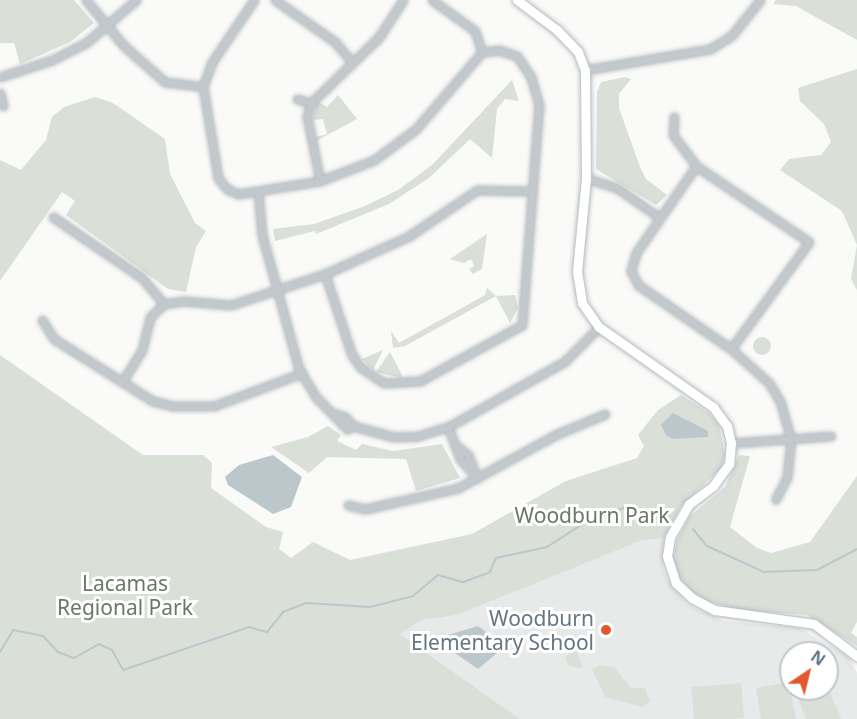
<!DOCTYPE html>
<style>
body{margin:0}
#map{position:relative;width:857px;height:719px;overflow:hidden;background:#fafaf8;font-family:"Noto Sans",sans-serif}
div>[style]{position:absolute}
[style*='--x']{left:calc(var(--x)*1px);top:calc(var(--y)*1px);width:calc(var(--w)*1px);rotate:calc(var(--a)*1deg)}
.built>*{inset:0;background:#e8e9e9}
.green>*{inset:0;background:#dadfd7;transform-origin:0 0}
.round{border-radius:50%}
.water>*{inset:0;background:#bbc7cb}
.stream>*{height:2px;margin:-1px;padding:0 1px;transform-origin:1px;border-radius:1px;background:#bbc7cb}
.roads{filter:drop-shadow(0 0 2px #b3babf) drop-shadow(0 0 2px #b3babf)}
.street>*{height:7px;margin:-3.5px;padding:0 3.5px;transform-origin:3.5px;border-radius:3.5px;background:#c3c8cc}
.secondary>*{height:9px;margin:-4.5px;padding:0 4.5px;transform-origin:4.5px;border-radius:4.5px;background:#fff}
.dots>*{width:16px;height:16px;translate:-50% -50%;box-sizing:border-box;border:3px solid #fff;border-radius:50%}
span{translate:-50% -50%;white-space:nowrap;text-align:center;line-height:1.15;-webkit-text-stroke:6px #fff;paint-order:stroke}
.park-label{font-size:21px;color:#687a64}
.poi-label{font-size:21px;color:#657683}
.right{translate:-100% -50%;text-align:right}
.north{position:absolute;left:779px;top:641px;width:60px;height:60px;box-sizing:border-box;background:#fff;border:2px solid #c1c8cd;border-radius:50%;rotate:35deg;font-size:16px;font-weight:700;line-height:24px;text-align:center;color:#657683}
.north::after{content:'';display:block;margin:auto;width:21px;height:27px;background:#e4572e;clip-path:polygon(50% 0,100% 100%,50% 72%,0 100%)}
</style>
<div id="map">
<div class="built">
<i style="clip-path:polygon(evenodd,664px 538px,663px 568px,667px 580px,688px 605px,724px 621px,799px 628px,849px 657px,857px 673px,857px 719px,520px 719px,400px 634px,421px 620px,457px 615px,640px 541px,664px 538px,791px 653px,827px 653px,827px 689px,791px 689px,791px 653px)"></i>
</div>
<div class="green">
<i style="clip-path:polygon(0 0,74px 0,94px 23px,70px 42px,20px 64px,14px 43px,0 43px)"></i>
<i style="clip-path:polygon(776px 0,857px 0,857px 40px,796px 6px,773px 4px)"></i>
<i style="clip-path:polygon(857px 69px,857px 290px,851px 279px,857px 245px,842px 211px,780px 170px,789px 159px,821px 155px,831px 142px,824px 124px,800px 101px,798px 88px)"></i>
<i style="clip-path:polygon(625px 77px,631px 79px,619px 94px,619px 108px,640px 167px,646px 179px,667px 195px,656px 205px,596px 169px,597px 92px,601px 82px)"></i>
<i style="clip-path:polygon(512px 80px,519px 101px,505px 99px,497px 109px,492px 158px,470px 139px,429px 178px,389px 204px,316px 234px,315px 231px,275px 241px,273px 229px,314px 224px,365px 206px,398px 190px,432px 165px)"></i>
<i style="clip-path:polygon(338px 95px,357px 119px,316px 141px,316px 137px,327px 134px,323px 119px,313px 120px,317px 101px,327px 107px)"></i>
<i style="clip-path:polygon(95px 97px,113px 103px,165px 139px,170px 174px,195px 223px,206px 231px,196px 247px,186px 292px,168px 289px,66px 215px,75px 201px,62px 192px,0 281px,0 160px,21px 170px,46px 140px,52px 117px,64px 107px)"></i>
<i style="clip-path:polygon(487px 234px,482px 269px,473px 274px,469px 269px,474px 266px,471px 259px,464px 263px,450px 259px)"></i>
<i style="clip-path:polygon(487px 288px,496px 296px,405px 346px,393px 348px,391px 331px,399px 343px,485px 295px)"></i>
<i style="clip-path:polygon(515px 295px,518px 308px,510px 323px,496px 296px)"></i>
<i class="round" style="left:753px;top:337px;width:18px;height:18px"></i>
<i style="clip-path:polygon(383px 350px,373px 370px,362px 359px)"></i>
<i style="clip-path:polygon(390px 352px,402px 375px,401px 378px,376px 372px)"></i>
<i style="clip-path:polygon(0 355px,143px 455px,203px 455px,212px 463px,211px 488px,266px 527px,283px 532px,279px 549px,291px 558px,313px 542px,350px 560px,472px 534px,566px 481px,637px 458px,644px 446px,638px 435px,658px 410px,681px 395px,709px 413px,719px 425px,725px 454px,721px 468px,681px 506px,664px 538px,640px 541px,457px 615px,421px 620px,400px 634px,520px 719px,0 719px)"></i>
<i style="clip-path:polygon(328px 426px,341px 435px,337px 441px,356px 450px,362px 444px,393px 451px,442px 444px,460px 478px,416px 491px,406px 459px,327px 457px,309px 473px,271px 447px,308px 437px)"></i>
<i style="clip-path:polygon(739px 455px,750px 456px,730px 527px,757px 548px,771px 553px,810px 542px,857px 476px,857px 622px,851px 633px,857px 637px,857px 646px,807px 615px,739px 610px,708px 601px,694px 594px,679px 577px,673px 559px,677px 540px,689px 517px,725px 487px)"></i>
<i style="clip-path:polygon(575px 648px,583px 667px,578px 668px,568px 665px,565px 658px)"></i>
<i style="clip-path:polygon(600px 665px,614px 667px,631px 688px,645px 688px,650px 702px,642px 707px,605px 697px,592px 669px)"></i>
<i style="clip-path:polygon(789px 682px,796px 719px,761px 719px,756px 688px)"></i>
<i style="left:741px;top:683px;width:35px;height:50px;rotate:85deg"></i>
<i style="clip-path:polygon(827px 684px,841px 719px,806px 719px,794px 689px,827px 689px)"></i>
</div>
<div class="water">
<i style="clip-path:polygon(673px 413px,708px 431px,708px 437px,672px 439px,666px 435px,661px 425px)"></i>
<i style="clip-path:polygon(273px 455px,302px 477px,291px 507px,273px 514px,228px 485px,225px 477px,239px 465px)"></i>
<i style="clip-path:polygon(478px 626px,500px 642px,497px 653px,478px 669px,439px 642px,448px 635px)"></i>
</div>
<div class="stream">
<i style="--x:693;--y:529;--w:22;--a:51"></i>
<i style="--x:707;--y:546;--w:63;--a:24.5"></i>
<i style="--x:764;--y:572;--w:53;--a:-2.2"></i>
<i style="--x:817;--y:570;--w:45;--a:-27.7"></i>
<i style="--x:0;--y:652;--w:26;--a:-59"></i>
<i style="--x:13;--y:630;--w:31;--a:11"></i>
<i style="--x:43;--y:636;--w:22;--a:47"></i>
<i style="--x:58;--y:652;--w:17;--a:21"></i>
<i style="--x:74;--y:658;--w:29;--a:-29"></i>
<i style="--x:99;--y:644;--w:14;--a:25"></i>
<i style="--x:112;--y:650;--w:23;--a:61"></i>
<i style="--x:123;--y:670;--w:133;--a:-18.8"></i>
<i style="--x:249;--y:627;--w:19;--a:16"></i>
<i style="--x:267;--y:632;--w:26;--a:-51"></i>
<i style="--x:283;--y:612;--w:25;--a:-21"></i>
<i style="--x:306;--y:603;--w:64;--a:3.6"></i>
<i style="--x:370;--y:607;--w:44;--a:-14.3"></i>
<i style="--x:413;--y:596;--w:33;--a:-40"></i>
<i style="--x:438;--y:575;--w:26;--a:16"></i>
<i style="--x:463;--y:582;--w:29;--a:-20"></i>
<i style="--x:490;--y:572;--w:15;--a:-67"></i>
<i style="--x:496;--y:558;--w:52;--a:-12.2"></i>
<i style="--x:547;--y:547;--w:50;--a:-32.7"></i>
<i style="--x:589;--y:520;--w:37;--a:-19"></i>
<i style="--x:624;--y:508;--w:46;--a:10.1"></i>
</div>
<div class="roads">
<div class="street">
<i style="--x:86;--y:0;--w:60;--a:50.4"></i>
<i style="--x:124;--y:46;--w:55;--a:41.3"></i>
<i style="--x:165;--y:82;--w:38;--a:7"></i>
<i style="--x:254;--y:0;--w:75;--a:124.1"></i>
<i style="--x:212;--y:62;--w:27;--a:110"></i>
<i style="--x:203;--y:87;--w:92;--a:80.6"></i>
<i style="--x:218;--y:178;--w:14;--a:51"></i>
<i style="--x:227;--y:189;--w:12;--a:24"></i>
<i style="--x:238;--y:194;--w:83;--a:-9"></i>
<i style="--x:320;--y:181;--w:58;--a:-21.3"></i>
<i style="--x:374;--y:160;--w:52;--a:-36.4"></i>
<i style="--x:416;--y:129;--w:101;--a:-49.4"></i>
<i style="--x:275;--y:0;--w:73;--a:35"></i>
<i style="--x:335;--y:42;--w:26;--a:50"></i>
<i style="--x:432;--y:0;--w:53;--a:35.8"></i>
<i style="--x:475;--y:31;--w:22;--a:72"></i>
<i style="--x:585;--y:70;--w:127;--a:-9.5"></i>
<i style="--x:710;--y:49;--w:26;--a:-32"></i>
<i style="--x:732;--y:35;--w:45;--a:-51.3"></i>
<i style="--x:0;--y:77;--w:55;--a:-18.1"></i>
<i style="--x:52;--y:60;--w:39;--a:-27"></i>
<i style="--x:87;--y:42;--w:65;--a:-40.6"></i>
<i style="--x:0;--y:93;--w:13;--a:77"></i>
<i style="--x:297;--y:99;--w:15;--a:16"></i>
<i style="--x:674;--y:117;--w:18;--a:93"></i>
<i style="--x:673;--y:135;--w:39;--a:53"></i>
<i style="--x:696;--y:166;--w:136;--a:33.9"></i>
<i style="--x:809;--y:242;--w:132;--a:126.1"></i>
<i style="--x:696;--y:166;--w:106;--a:124.6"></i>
<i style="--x:636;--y:253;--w:19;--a:106"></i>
<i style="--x:631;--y:271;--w:16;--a:63"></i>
<i style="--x:638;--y:285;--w:113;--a:34.5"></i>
<i style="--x:731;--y:349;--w:51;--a:41.8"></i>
<i style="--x:769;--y:383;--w:21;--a:59"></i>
<i style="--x:780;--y:401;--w:40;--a:74"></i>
<i style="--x:791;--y:439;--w:38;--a:96"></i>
<i style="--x:787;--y:477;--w:25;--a:117"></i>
<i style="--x:586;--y:178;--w:33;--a:18"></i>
<i style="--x:617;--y:188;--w:52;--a:34.9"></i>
<i style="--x:320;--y:181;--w:66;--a:-101.3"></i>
<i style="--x:307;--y:116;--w:14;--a:-73"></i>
<i style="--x:311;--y:103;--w:95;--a:-44.1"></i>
<i style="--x:379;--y:37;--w:44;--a:-57"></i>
<i style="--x:258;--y:192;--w:43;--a:84.7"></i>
<i style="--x:262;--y:235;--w:139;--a:74.6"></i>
<i style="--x:299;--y:369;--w:33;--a:59"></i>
<i style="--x:316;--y:397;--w:45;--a:45.9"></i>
<i style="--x:347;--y:429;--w:7;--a:-27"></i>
<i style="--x:353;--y:426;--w:42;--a:15"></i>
<i style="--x:394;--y:437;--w:24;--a:-2"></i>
<i style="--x:418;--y:436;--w:31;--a:-17"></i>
<i style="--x:448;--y:427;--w:133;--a:-29.3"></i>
<i style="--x:564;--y:362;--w:49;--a:-45"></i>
<i style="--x:53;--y:217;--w:108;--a:34.4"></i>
<i style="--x:142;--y:278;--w:34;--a:50"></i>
<i style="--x:325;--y:274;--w:85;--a:71.6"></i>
<i style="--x:352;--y:355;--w:14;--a:56"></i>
<i style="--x:360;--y:367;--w:29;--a:34"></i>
<i style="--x:384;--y:383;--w:36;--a:-3"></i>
<i style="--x:420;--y:381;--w:116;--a:-28.8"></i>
<i style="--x:522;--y:325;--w:221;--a:-85.6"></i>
<i style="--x:539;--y:105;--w:29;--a:-106"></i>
<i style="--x:531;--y:77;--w:25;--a:-124"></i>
<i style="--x:517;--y:56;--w:19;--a:-162"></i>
<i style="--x:499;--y:50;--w:17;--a:173"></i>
<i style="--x:42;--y:320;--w:22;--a:58"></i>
<i style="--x:54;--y:339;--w:117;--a:32.1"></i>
<i style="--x:153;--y:401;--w:21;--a:14"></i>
<i style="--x:173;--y:406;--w:41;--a:0"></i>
<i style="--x:214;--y:406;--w:94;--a:-20.6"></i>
<i style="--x:122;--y:382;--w:38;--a:-58"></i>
<i style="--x:142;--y:350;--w:34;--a:-76"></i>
<i style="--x:150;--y:317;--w:19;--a:-43"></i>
<i style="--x:164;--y:304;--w:19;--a:-9"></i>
<i style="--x:183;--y:301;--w:48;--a:4.8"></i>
<i style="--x:231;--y:305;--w:99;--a:-18.3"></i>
<i style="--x:325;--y:274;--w:92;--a:-24.3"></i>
<i style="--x:409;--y:236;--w:82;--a:-34.1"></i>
<i style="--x:477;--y:190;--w:55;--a:1"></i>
<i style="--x:332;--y:413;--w:14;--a:17"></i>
<i style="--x:345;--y:417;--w:12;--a:48"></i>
<i style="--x:448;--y:427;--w:34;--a:69"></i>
<i style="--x:460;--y:459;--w:25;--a:48"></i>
<i style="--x:731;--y:443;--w:100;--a:-4"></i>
<i style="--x:458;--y:447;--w:13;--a:39"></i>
<i style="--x:468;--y:455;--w:25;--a:69"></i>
<i style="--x:348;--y:505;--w:17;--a:13"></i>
<i style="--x:365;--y:509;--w:95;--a:-12.7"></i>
<i style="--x:458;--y:488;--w:113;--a:-28.6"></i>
<i style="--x:557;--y:434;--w:52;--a:-22.6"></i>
</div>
<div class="secondary">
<i style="--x:517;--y:0;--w:50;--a:36.9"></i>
<i style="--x:557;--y:30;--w:30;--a:46"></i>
<i style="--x:578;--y:52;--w:19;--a:69"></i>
<i style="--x:585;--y:70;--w:108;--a:89.5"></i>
<i style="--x:586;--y:178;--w:93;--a:95.5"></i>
<i style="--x:577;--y:271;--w:32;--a:81"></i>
<i style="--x:582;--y:303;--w:29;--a:55"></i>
<i style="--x:599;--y:327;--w:139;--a:35.1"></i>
<i style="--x:713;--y:407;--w:24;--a:54"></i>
<i style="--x:727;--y:426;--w:17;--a:77"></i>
<i style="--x:731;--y:443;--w:21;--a:95"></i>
<i style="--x:729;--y:464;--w:27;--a:126"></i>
<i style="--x:713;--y:486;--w:30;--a:143"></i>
<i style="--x:689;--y:504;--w:38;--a:120"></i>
<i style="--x:670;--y:537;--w:19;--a:99"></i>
<i style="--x:667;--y:556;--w:28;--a:72"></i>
<i style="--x:676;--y:583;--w:22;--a:43"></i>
<i style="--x:692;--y:598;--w:26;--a:28"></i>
<i style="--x:715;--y:610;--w:100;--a:8"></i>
<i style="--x:814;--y:624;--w:54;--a:36.7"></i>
</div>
</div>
<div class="dots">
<i style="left:606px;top:630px;background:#e4572e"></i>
</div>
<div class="park-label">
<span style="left:592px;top:515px">Woodburn Park</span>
<span style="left:125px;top:595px">Lacamas<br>Regional Park</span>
</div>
<div class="poi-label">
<span class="right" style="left:594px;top:630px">Woodburn<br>Elementary School</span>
</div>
<div class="north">N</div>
</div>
